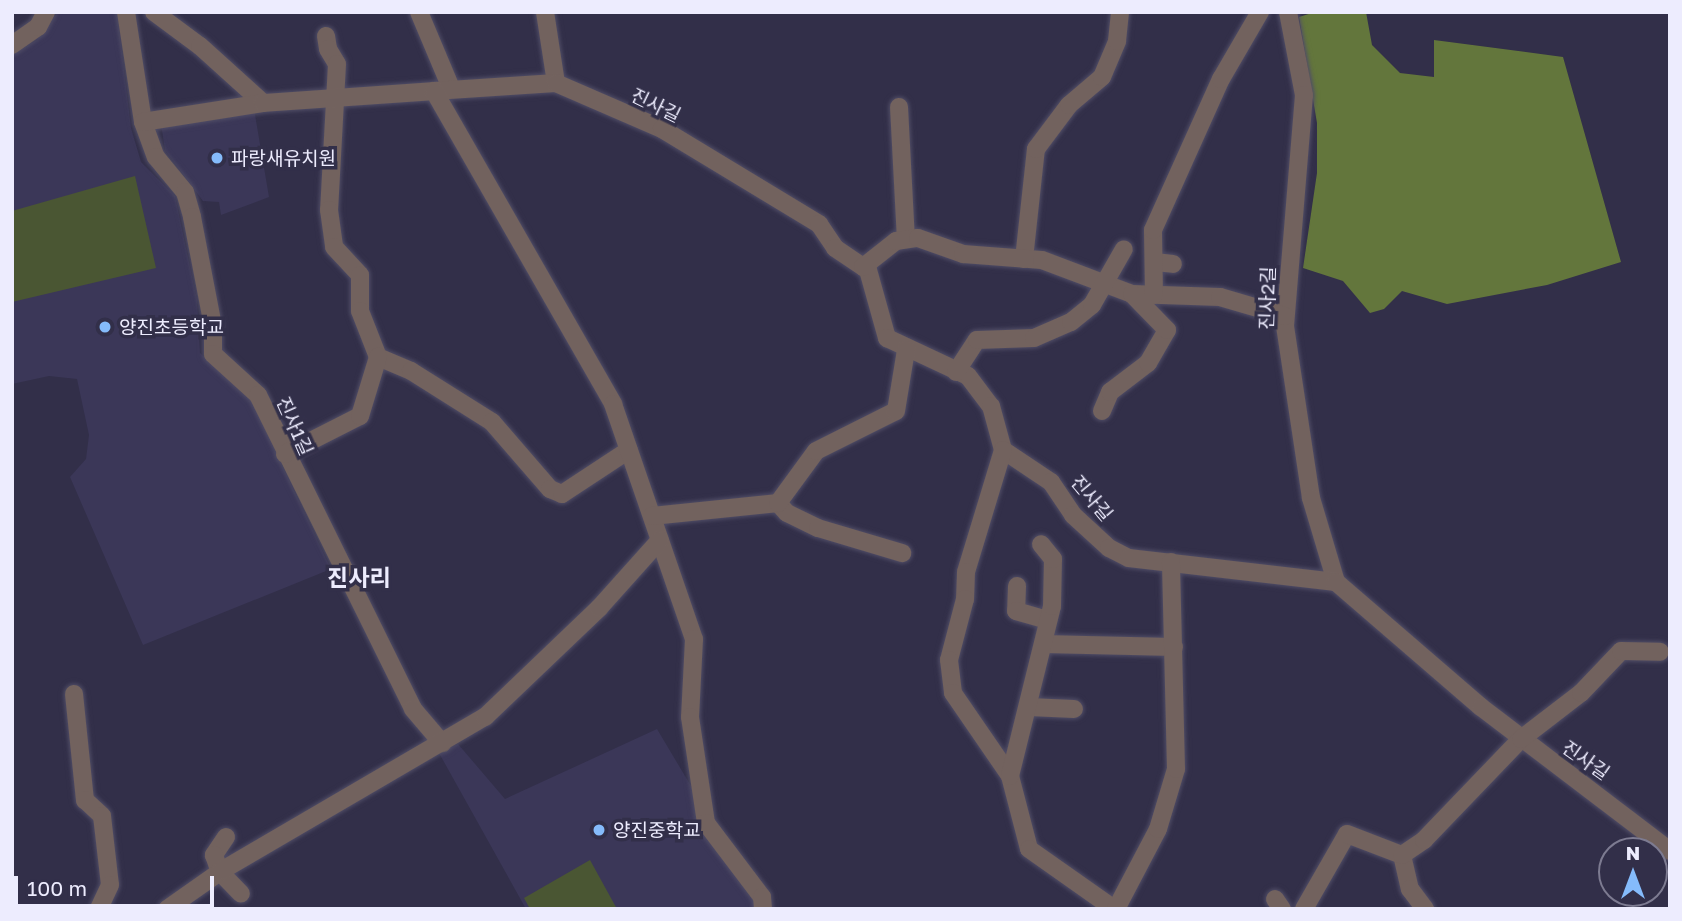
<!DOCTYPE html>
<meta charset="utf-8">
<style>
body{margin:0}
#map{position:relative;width:1682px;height:921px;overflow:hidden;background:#322f49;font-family:"Golos Text","Noto Sans KR",sans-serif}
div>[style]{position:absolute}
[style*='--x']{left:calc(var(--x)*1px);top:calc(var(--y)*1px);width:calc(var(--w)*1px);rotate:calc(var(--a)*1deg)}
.built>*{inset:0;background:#3b3758}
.green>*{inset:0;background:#4a5633}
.forest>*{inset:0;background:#63763c}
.roads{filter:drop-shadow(0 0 2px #504d66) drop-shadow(0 0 2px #504d66)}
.minor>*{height:18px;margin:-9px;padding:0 9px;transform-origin:9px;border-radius:9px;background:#72625e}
.dots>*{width:19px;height:19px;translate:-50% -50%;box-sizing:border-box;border:4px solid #322f49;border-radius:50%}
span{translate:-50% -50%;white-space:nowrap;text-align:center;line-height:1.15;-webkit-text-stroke:7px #322f49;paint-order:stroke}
.street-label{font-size:19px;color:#edecfe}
.poi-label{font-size:19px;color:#edecfe}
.left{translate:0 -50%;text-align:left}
.quarter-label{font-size:23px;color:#edecfe;font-weight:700}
.frame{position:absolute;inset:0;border:14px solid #edecfe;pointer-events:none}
.north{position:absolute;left:1598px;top:837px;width:70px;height:70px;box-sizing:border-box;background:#322f49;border:2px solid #7d7b91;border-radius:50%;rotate:0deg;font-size:19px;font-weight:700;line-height:28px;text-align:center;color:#edecfe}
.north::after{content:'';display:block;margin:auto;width:24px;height:32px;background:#85bbfb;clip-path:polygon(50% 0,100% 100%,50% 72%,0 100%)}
.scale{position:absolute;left:14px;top:876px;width:200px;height:32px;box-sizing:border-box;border:4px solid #edecfe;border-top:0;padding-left:9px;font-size:21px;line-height:24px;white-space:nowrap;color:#edecfe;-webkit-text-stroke:5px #322f49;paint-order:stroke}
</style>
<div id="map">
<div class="built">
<i style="clip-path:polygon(58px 12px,117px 12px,131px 128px,141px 162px,175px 196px,197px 300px,200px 353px,252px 402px,331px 569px,143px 645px,70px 477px,86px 459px,89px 435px,77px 379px,49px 376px,12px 384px,12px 55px,37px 40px)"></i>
<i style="clip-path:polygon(254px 109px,269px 197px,221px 215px,219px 202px,203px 201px,165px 150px,161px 124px)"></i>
<i style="clip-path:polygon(657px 729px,753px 890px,756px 909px,526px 909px,439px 753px,458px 744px,505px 799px)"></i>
</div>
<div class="green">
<i style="clip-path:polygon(135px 176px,156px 268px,12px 302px,12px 211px)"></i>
<i style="clip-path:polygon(590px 860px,617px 909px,530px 909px,524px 898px)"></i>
</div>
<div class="forest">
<i style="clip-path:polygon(1315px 12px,1366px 12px,1372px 45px,1400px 73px,1434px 77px,1434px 40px,1563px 57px,1621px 262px,1547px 285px,1447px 304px,1402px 291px,1384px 309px,1370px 313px,1343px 281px,1303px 268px,1317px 173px,1317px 123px,1299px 17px)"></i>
</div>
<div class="roads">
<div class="minor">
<i style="--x:126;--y:12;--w:111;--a:81.2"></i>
<i style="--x:143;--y:122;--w:37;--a:70"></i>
<i style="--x:156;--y:157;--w:45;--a:50.4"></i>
<i style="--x:185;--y:192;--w:26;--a:74"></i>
<i style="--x:192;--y:217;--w:111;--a:79.1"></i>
<i style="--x:213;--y:326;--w:28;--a:90"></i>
<i style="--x:213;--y:354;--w:61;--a:42.3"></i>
<i style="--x:258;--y:395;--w:350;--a:63.7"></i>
<i style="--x:413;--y:709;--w:45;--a:49.5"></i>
<i style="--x:154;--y:12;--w:57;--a:36.5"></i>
<i style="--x:200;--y:46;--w:85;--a:42.1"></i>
<i style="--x:419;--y:12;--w:82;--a:67.2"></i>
<i style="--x:545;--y:12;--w:72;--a:81.2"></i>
<i style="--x:1288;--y:12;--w:85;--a:79.1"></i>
<i style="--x:1304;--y:95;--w:232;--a:94.7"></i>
<i style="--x:1285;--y:326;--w:174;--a:81.4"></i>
<i style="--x:1311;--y:498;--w:88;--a:73.4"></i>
<i style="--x:326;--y:36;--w:13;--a:81"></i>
<i style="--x:328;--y:49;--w:17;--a:59"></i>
<i style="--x:337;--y:64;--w:146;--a:93.1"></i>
<i style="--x:329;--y:210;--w:37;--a:82"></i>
<i style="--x:334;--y:247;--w:38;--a:47"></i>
<i style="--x:360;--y:275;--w:36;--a:90"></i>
<i style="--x:360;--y:311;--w:49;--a:68.6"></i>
<i style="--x:378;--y:357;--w:36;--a:23"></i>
<i style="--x:411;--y:371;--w:96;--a:32.2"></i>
<i style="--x:492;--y:422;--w:89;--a:49.1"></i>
<i style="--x:550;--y:489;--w:13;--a:23"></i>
<i style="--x:562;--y:494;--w:80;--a:-33.3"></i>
<i style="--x:12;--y:45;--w:32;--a:-35"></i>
<i style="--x:38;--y:27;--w:17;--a:-62"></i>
<i style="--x:434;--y:91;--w:122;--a:-3.8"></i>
<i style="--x:556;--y:83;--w:116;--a:23.5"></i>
<i style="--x:662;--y:129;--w:184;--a:31.2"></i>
<i style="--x:819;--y:224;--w:29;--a:56"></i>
<i style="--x:835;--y:248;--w:40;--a:34"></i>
<i style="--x:868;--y:270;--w:71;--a:74.4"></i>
<i style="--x:887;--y:338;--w:89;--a:25.1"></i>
<i style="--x:968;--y:376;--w:38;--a:53"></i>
<i style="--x:991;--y:406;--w:46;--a:74.7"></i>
<i style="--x:1003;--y:450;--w:58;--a:33.7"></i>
<i style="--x:1051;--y:482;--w:40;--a:56"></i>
<i style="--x:1073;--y:515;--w:49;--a:42.5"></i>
<i style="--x:1109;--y:548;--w:22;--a:27"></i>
<i style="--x:1129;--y:558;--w:208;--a:6.6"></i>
<i style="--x:1336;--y:582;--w:191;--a:40.8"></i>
<i style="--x:1481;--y:707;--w:238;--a:37.3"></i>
<i style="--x:899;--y:107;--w:132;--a:87"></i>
<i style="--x:143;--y:122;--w:121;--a:-9"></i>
<i style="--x:263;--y:103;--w:171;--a:-4"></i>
<i style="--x:434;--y:91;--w:361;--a:60.2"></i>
<i style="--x:613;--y:404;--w:249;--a:71"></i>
<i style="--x:694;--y:639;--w:78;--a:92.9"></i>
<i style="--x:690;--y:717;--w:107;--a:81.4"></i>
<i style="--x:706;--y:823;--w:93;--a:52.9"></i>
<i style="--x:762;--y:897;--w:12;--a:85"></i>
<i style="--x:1024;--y:259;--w:111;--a:-83.8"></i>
<i style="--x:1036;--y:149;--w:55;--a:-53.1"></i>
<i style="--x:1069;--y:105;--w:43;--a:-40.3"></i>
<i style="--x:1102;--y:77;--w:39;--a:-67"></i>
<i style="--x:1117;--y:41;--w:29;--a:-84"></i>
<i style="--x:1155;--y:262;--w:18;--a:6"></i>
<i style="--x:863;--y:267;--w:42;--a:-38.2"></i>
<i style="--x:896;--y:241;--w:22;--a:-8"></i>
<i style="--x:918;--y:238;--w:48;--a:19.6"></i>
<i style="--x:963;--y:254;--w:79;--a:4.3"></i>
<i style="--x:1042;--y:260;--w:96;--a:20.7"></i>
<i style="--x:1132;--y:294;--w:88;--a:2"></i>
<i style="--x:1220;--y:297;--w:68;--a:16.3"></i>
<i style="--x:1154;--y:295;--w:65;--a:-90.9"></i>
<i style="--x:1153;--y:230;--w:166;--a:-65.8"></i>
<i style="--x:1221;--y:79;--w:78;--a:-59.8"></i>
<i style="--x:956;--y:372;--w:38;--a:-57"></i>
<i style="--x:977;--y:340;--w:57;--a:-2"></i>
<i style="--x:1034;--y:338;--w:40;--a:-23.4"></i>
<i style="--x:1071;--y:322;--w:27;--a:-39"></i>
<i style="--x:1092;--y:305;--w:64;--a:-60.3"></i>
<i style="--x:1102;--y:411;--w:21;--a:-67"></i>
<i style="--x:1110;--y:392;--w:48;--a:-37.3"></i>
<i style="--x:1148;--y:363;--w:38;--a:-60"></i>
<i style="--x:1167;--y:330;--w:50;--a:-134.2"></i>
<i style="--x:1003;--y:450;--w:127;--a:106.9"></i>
<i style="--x:966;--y:572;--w:27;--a:92"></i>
<i style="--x:965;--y:599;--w:63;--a:104.7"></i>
<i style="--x:949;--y:660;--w:33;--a:83"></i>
<i style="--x:953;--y:693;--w:101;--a:55.5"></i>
<i style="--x:1010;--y:776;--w:75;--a:75.4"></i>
<i style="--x:1029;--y:849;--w:104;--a:35.2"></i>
<i style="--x:285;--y:454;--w:84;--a:-26.9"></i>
<i style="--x:360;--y:416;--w:62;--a:-73"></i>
<i style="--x:778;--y:503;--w:13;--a:48"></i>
<i style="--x:787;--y:513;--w:34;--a:26"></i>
<i style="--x:818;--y:528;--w:88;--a:16.6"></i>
<i style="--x:652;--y:516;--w:127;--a:-5.9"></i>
<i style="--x:778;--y:503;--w:64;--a:-53.8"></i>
<i style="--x:816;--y:451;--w:89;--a:-26.6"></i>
<i style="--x:896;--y:411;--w:62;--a:-80.7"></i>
<i style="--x:1017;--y:586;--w:25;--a:92"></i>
<i style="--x:1016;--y:611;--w:33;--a:16"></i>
<i style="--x:1043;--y:644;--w:131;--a:1.3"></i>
<i style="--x:74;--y:694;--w:107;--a:84.1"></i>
<i style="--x:85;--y:800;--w:23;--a:43"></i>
<i style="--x:102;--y:816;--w:69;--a:83.4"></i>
<i style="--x:110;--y:885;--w:26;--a:115"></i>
<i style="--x:1029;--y:707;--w:45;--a:2.5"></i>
<i style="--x:1010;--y:776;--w:175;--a:-76.1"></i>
<i style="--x:1052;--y:606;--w:47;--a:-88.8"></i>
<i style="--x:1053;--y:559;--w:19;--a:-129"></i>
<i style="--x:226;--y:837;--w:22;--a:124"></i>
<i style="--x:214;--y:855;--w:18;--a:71"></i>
<i style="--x:220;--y:872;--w:30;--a:46"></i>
<i style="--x:1402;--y:855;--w:35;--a:77"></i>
<i style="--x:1410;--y:889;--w:25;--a:53"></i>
<i style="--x:1275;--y:899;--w:12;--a:55"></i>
<i style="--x:167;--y:909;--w:66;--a:-35.1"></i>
<i style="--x:221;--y:871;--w:306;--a:-30.3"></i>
<i style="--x:485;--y:717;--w:158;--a:-43.7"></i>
<i style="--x:599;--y:608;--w:91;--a:-48.1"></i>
<i style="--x:1116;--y:909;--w:90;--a:-62.3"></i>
<i style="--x:1158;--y:829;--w:63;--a:-73.3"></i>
<i style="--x:1176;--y:769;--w:207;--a:-91.4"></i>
<i style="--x:1304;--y:909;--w:86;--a:-60.2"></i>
<i style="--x:1347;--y:834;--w:59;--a:20.9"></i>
<i style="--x:1402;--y:855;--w:27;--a:-34"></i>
<i style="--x:1424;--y:840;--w:140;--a:-46.2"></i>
<i style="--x:1521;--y:739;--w:76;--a:-37.5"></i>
<i style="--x:1581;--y:693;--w:58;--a:-46.4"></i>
<i style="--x:1621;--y:651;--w:39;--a:1"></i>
</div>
</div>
<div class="dots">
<i style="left:217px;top:158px;background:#85bbfb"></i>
<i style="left:105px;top:327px;background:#85bbfb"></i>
<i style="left:599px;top:830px;background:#85bbfb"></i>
</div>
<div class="street-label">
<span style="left:656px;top:105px;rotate:26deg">진사길</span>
<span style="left:1267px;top:298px;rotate:-88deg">진사2길</span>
<span style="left:295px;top:426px;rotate:66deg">진사1길</span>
<span style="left:1092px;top:498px;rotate:50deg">진사길</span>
<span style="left:1586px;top:760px;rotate:35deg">진사길</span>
</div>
<div class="poi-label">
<span class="left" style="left:231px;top:158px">파랑새유치원</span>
<span class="left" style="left:119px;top:327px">양진초등학교</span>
<span class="left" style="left:613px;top:830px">양진중학교</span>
</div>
<div class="quarter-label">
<span style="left:359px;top:577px">진사리</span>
</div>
<div class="frame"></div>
<div class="north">N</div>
<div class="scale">100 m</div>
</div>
